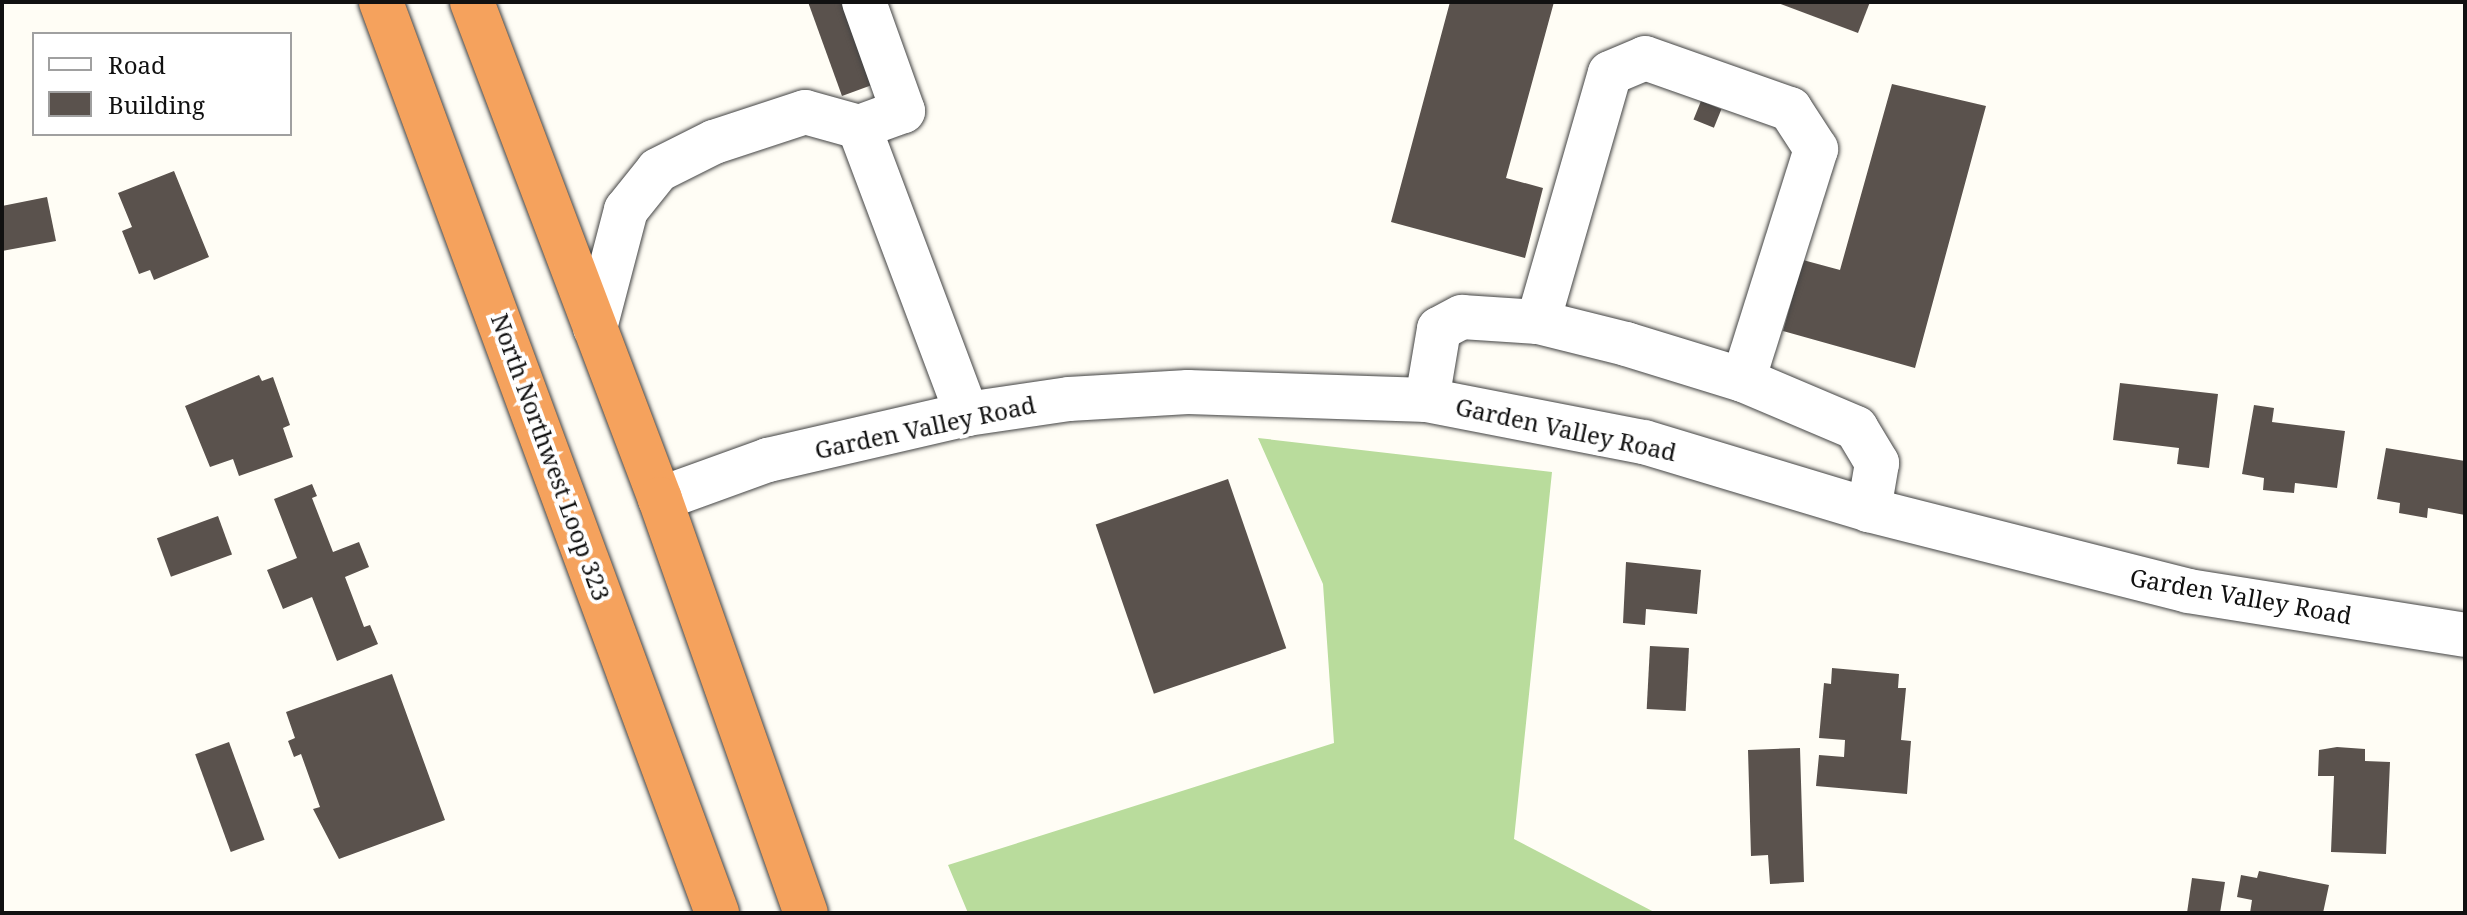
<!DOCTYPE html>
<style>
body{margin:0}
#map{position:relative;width:2467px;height:915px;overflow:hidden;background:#fffdf5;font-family:"Noto Serif",serif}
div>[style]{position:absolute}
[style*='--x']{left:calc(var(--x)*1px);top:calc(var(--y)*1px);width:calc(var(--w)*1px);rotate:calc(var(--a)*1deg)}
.forest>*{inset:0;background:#b9dc9c}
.building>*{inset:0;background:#5a524d;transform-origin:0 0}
.roads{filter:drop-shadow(0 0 2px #444) drop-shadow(0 0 2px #444)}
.minor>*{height:44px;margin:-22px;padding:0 22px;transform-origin:22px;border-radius:22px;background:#fff}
.highway>*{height:44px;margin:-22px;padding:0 22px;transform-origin:22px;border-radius:22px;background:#f5a25d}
span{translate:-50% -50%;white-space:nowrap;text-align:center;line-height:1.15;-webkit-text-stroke:8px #fff;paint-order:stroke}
.street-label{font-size:24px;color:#111}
.frame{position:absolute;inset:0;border:4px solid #111;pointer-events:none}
.legend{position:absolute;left:32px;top:32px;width:260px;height:104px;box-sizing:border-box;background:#fff;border:2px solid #a0a0a0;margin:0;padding:10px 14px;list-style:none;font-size:24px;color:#111}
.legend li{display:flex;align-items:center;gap:16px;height:40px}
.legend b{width:40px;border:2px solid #a0a0a0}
</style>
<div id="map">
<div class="forest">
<i style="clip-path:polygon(1258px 438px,1552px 472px,1514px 839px,1656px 913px,968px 913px,948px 865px,1334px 743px,1323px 584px)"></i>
</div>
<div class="building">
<i style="clip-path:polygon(808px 2px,841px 2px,872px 85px,842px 96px)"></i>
<i style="clip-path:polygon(1450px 2px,1554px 2px,1506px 178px,1543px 188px,1525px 258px,1391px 222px)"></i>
<i style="clip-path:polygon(1775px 2px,1870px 2px,1858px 33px)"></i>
<i style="clip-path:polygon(1892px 84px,1986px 106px,1915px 368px,1783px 331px,1803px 260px,1840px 270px)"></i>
<i style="left:1701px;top:101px;width:22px;height:20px;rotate:22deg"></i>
<i style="clip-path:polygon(174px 171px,209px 257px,154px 280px,150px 270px,139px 274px,122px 231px,132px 227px,118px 193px)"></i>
<i style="clip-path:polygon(47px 197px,56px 241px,2px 251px,2px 206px)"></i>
<i style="clip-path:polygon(259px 375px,262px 381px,273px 377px,290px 425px,283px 428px,293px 457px,239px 476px,233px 459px,210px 467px,185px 406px)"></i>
<i style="clip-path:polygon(2120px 383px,2218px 394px,2209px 468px,2177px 464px,2179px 448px,2113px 440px)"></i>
<i style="clip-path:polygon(2254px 405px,2274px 408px,2272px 422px,2345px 431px,2337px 488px,2295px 483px,2294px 493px,2263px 490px,2264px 478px,2242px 474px)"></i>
<i style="clip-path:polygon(2386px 448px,2465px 461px,2465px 515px,2428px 508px,2427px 518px,2399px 513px,2400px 503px,2377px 499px)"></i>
<i style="left:1228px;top:479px;width:179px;height:140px;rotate:71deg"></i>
<i style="clip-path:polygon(312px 484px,317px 496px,312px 498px,333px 552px,359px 542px,369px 567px,345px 577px,364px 627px,370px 625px,378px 644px,337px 661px,312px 597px,283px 609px,267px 570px,297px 558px,274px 499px)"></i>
<i style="left:218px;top:516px;width:41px;height:65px;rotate:70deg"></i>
<i style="clip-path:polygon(1626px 562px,1701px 570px,1697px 614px,1646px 609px,1645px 625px,1623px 623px)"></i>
<i style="left:1650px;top:646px;width:39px;height:63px;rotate:3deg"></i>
<i style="clip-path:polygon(1832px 668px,1899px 674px,1898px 688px,1906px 688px,1901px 740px,1911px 741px,1907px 794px,1816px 786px,1819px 755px,1844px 757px,1845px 740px,1819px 738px,1824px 683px,1831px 684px)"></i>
<i style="clip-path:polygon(392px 674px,445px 820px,339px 859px,313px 809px,320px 807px,301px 754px,294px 757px,288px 741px,295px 738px,286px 712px)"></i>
<i style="left:229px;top:742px;width:104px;height:36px;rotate:70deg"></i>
<i style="clip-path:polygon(2337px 747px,2365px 749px,2365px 761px,2390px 762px,2386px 854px,2331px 852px,2334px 776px,2318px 776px,2319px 750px)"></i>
<i style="clip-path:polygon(1800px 748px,1804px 882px,1770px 884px,1768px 855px,1751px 856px,1748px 750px)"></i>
<i style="clip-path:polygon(2259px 871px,2329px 885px,2323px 913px,2250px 913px,2252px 900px,2237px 897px,2241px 875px,2257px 878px)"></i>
<i style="clip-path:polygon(2192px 878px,2225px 882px,2220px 913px,2187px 913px)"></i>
</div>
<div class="roads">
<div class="minor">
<i style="--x:864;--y:2;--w:116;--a:70.3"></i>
<i style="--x:903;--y:111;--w:47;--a:160"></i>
<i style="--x:859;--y:127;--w:307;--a:69.4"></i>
<i style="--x:1538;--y:322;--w:259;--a:-73.9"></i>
<i style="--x:1610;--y:73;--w:38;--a:-23"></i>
<i style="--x:1645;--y:58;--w:154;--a:19.4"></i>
<i style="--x:1790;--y:109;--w:48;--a:57"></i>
<i style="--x:1816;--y:149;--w:242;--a:107.5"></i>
<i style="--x:595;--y:328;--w:122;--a:-75.3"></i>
<i style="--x:626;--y:210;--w:51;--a:-51.3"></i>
<i style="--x:658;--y:170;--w:63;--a:-26.6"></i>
<i style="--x:714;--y:142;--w:96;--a:-18.2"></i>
<i style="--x:805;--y:112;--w:56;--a:15.5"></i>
<i style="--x:1427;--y:400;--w:72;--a:-80.4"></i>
<i style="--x:1439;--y:329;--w:26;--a:-28"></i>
<i style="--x:1462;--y:317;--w:76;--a:3.8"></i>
<i style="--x:1538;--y:322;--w:91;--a:14"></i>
<i style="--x:1626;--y:344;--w:122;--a:17.1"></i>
<i style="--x:1743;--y:380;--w:123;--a:23"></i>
<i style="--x:1856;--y:428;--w:41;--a:59"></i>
<i style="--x:1877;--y:463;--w:48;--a:99.7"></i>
<i style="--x:660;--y:499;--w:115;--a:-19.9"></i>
<i style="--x:768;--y:460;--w:204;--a:-13"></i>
<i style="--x:967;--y:414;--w:103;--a:-8.4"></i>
<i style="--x:1069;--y:399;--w:119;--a:-3.4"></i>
<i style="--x:1188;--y:392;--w:239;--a:1.9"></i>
<i style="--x:1427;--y:400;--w:221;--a:11"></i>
<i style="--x:1644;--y:442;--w:235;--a:16.8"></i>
<i style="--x:1869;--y:510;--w:329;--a:14.2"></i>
<i style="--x:2188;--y:591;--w:280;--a:9"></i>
</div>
<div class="highway">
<i style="--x:381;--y:2;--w:971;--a:69.75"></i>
<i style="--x:472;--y:2;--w:531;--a:69.28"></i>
<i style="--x:660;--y:499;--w:439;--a:70.6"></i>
</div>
</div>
<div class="street-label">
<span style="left:925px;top:427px;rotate:-12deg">Garden Valley Road</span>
<span style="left:1566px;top:429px;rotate:12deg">Garden Valley Road</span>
<span style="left:551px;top:457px;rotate:70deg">North Northwest Loop 323</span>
<span style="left:2241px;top:596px;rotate:10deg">Garden Valley Road</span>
</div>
<div class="frame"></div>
<ul class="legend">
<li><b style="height:10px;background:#fff"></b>Road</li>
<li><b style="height:22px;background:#5a524d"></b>Building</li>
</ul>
</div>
